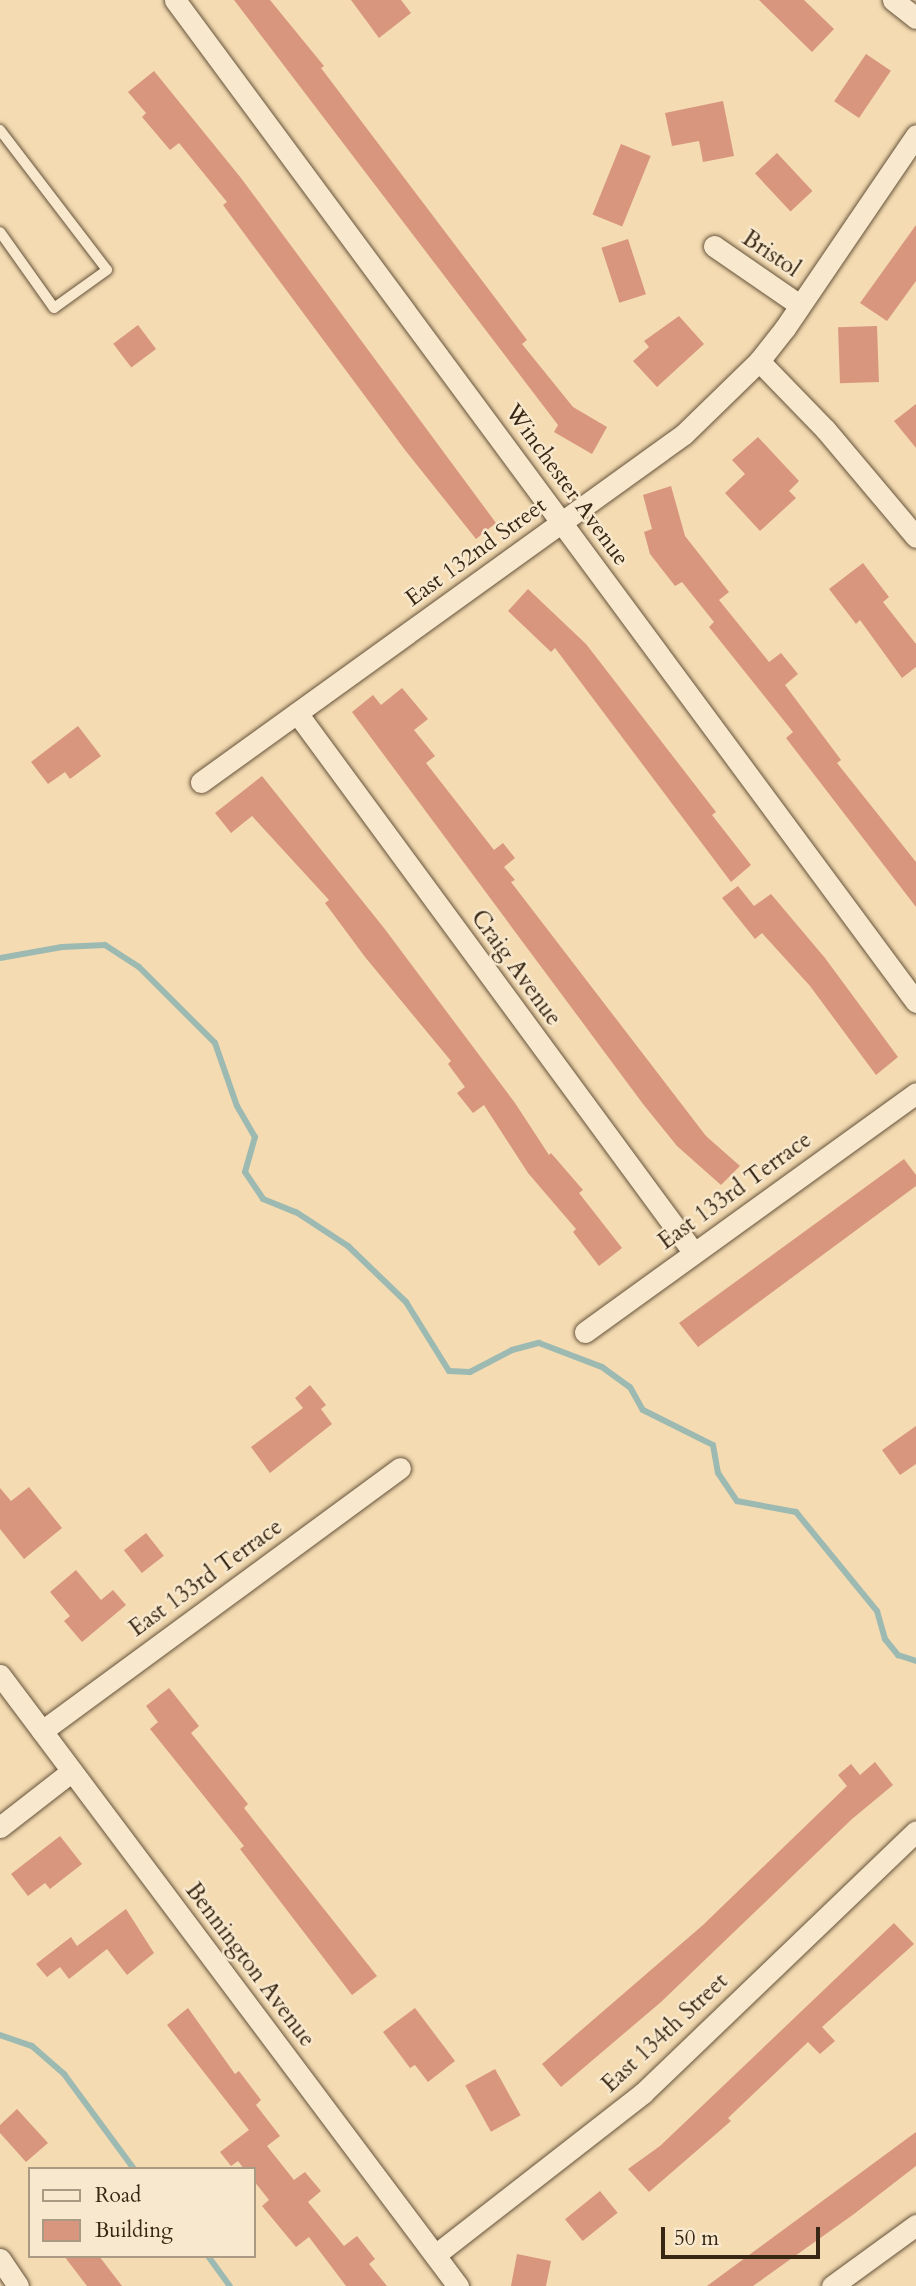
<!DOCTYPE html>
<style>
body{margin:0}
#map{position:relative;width:916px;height:2286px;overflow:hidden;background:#f4dbb2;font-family:Cardo,serif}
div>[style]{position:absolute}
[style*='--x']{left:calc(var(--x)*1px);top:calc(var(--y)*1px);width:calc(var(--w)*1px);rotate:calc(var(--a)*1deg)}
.stream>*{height:6px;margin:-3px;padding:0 3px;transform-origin:3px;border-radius:3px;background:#9cbab2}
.building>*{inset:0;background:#d8967e;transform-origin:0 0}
.roads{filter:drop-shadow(0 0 2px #66533b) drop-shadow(0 0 2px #66533b)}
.lane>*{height:10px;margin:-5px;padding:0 5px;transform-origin:5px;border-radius:5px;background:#f8e8cd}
.street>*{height:21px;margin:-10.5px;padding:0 10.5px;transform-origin:10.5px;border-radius:10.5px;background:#f8e8cd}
span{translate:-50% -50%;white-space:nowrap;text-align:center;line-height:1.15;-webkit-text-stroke:5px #f8e8cd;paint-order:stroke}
.street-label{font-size:23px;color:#362613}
.legend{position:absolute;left:28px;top:2167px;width:228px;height:91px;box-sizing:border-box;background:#f8e8cd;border:2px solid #aa9a83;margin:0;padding:9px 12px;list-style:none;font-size:21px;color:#362613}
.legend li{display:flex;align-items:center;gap:14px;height:35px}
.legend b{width:35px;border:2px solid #aa9a83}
.scale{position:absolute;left:661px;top:2227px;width:159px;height:32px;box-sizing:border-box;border:4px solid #362613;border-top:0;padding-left:9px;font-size:21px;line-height:24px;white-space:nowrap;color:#362613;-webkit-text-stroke:5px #f8e8cd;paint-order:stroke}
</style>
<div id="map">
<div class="stream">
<i style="--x:0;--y:958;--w:63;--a:-10.1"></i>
<i style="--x:62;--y:947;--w:43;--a:-2.7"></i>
<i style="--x:105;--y:945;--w:40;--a:32.9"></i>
<i style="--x:139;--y:967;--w:107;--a:45"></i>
<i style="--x:215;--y:1043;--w:67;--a:70.8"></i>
<i style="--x:237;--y:1106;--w:36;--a:60"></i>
<i style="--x:255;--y:1137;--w:36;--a:106"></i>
<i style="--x:245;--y:1172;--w:32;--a:56"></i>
<i style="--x:263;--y:1199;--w:35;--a:22"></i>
<i style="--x:296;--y:1212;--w:62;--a:33.2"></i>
<i style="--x:348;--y:1246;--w:81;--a:44"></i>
<i style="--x:406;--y:1302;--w:81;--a:58.1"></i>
<i style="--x:449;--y:1371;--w:21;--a:3"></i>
<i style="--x:470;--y:1372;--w:47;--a:-27.6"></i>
<i style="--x:512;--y:1350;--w:28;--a:-15"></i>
<i style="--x:539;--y:1343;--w:67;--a:20.9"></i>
<i style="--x:602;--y:1367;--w:34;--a:36"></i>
<i style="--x:630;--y:1387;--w:26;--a:61"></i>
<i style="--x:643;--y:1410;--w:78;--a:26.6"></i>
<i style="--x:713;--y:1445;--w:28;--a:80"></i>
<i style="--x:718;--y:1473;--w:34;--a:56"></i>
<i style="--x:737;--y:1501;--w:60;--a:10.6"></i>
<i style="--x:796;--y:1512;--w:128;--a:50.7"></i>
<i style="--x:877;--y:1611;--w:29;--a:74"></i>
<i style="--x:885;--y:1639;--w:21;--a:51"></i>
<i style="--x:898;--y:1655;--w:19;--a:18"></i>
<i style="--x:0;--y:2035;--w:34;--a:19"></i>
<i style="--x:32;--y:2046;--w:43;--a:41.2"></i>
<i style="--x:64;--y:2074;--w:118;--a:53.6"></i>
<i style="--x:208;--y:2256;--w:37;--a:54"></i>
</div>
<div class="building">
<i style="clip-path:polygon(234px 0,270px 0,324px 66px,321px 68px,527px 340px,522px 344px,573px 407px,607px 427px,592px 454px,554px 432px,558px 425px)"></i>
<i style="clip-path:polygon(351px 0,401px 0,411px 13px,379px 38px)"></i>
<i style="clip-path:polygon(759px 0,804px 0,834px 29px,812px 52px)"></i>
<i style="left:866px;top:54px;width:30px;height:57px;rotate:34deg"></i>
<i style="clip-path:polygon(154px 71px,241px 178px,496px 523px,476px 539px,405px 450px,223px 205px,227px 202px,179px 143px,170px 150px,142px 117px,146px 113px,128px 92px)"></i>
<i style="clip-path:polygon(723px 101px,734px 156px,703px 162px,699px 141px,672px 146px,665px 113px)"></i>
<i style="left:621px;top:144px;width:32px;height:76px;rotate:22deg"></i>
<i style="left:777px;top:153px;width:52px;height:30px;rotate:47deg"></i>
<i style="clip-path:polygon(916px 225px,916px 281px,887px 321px,860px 303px)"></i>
<i style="left:628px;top:239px;width:58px;height:28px;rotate:72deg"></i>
<i style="clip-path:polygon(679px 316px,704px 344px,657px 387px,633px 361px,649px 347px,644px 341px)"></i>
<i style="left:138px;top:325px;width:30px;height:31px;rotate:53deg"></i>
<i style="left:877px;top:326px;width:56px;height:39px;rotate:88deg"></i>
<i style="clip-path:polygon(916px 404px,916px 448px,894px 421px)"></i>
<i style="clip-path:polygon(758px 437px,799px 481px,789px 491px,796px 498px,760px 531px,725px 493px,745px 474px,732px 460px)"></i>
<i style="clip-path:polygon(671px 486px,685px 536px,729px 592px,719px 600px,769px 662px,781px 653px,798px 674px,785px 685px,841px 760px,837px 763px,916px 862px,916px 907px,786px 738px,793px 732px,709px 627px,714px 622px,682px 582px,675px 586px,650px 554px,644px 532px,652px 529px,643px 495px)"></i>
<i style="clip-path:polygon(863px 563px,889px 597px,883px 602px,916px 644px,916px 667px,902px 678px,860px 620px,856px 624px,829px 589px)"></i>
<i style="clip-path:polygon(528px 589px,586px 644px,716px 812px,712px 815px,751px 865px,731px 882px,555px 648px,551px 652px,508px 611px)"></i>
<i style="clip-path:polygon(402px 688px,428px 719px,414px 730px,435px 756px,426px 763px,494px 850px,503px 843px,515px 858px,504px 867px,515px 880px,511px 882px,706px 1136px,740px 1166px,721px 1185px,677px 1146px,643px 1104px,352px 712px,373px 695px,381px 705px)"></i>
<i style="clip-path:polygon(78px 726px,101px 756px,70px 779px,65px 772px,48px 784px,31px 762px)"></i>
<i style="clip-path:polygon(262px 776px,384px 928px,515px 1103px,549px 1155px,551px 1153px,583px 1190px,579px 1193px,622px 1248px,599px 1266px,573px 1232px,576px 1229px,528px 1173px,484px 1105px,473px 1113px,457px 1093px,465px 1087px,448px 1064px,451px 1061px,365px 957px,325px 903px,329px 900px,252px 816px,231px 833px,215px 813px)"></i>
<i style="clip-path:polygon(738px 886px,754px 906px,771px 894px,825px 958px,898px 1057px,876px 1075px,810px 986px,762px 933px,755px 939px,722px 898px)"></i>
<i style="clip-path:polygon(904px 1159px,916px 1175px,916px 1186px,698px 1347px,679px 1323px)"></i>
<i style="clip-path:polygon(310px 1385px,326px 1405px,321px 1409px,332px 1424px,270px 1473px,251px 1447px,303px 1408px,295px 1398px)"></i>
<i style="clip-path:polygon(916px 1426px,916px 1464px,900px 1475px,882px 1450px)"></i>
<i style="clip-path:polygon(29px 1487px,62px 1528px,24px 1559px,0 1529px,0 1488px,11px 1501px)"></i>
<i style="left:146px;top:1533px;width:29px;height:28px;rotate:52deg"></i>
<i style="clip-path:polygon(76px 1570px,101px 1600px,113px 1590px,126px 1605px,82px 1642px,64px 1621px,70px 1616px,50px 1592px)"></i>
<i style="clip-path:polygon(169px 1688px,199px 1726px,191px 1733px,248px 1804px,244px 1808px,377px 1976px,352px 1995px,240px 1849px,244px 1846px,150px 1729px,158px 1722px,146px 1706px)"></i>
<i style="clip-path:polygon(875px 1762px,893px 1785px,852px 1819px,661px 2002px,561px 2087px,542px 2064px,703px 1925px,847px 1786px,838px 1775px,851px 1764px,860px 1775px)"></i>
<i style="clip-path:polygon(60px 1836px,82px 1864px,50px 1889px,45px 1883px,28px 1896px,11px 1874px)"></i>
<i style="clip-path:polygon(126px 1909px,154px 1953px,127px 1975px,107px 1949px,69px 1979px,60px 1967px,47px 1977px,36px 1964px,71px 1937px,77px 1946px)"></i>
<i style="clip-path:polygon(894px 1923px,914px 1944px,822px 2027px,835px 2041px,820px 2054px,808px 2042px,728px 2118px,731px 2121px,649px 2192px,628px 2169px,660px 2146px)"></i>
<i style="clip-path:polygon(188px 2008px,235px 2074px,239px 2071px,261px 2100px,256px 2105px,280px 2136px,267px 2146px,294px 2180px,305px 2172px,321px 2191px,308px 2202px,344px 2246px,357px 2236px,375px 2259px,369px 2264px,387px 2286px,346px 2286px,309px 2237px,296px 2247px,262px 2206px,269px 2200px,254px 2181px,254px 2169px,244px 2169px,238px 2161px,231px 2166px,220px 2152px,249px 2130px,167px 2025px)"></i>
<i style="clip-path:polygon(415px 2008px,455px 2061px,428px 2082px,415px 2065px,410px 2068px,383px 2032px)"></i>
<i style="left:495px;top:2069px;width:53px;height:34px;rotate:61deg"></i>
<i style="clip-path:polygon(17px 2109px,48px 2143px,26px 2162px,0 2133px,0 2125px)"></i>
<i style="clip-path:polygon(916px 2132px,916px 2166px,854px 2214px,753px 2286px,707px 2286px)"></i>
<i style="left:600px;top:2191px;width:28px;height:45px;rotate:51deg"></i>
<i style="clip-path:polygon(517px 2254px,551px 2261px,546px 2286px,511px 2286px)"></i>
<i style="clip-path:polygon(64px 2256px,99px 2256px,122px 2286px,87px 2286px)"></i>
</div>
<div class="roads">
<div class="lane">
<i style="--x:0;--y:130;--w:176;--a:52.6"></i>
<i style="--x:107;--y:270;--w:65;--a:144.4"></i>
<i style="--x:54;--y:308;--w:93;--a:-125.4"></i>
</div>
<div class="street">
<i style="--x:175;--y:0;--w:1246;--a:53.52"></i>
<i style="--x:893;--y:0;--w:29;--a:38"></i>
<i style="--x:714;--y:246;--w:102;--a:34.6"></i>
<i style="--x:759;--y:361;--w:95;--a:45.9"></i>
<i style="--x:825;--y:429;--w:141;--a:49.9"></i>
<i style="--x:297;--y:713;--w:670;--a:53.68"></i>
<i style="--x:201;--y:782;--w:595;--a:-35.77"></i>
<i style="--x:684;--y:434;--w:105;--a:-44.2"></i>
<i style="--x:759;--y:361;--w:42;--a:-51.8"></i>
<i style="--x:785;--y:328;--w:233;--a:-55.8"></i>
<i style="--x:585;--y:1332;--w:408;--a:-35.8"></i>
<i style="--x:0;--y:1675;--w:764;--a:53.15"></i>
<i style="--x:42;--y:1731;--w:444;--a:-36.3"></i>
<i style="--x:0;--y:1827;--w:91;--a:-37.9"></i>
<i style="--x:435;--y:2255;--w:264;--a:-37.9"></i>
<i style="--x:643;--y:2093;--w:378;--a:-43.8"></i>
<i style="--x:0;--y:2259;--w:32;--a:56"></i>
<i style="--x:832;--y:2286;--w:104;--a:-36"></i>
</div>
</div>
<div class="street-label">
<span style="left:771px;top:254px;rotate:34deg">Bristol</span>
<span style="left:567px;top:485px;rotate:54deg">Winchester Avenue</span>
<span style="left:476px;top:552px;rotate:-36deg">East 132nd Street</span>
<span style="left:516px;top:968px;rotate:54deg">Craig Avenue</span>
<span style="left:735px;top:1191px;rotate:-36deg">East 133rd Terrace</span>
<span style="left:206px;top:1578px;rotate:-36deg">East 133rd Terrace</span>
<span style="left:250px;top:1965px;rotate:53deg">Bennington Avenue</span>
<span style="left:665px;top:2033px;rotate:-43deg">East 134th Street</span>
</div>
<ul class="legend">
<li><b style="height:9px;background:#f8e8cd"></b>Road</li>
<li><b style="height:19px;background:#d8967e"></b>Building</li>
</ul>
<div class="scale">50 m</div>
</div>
